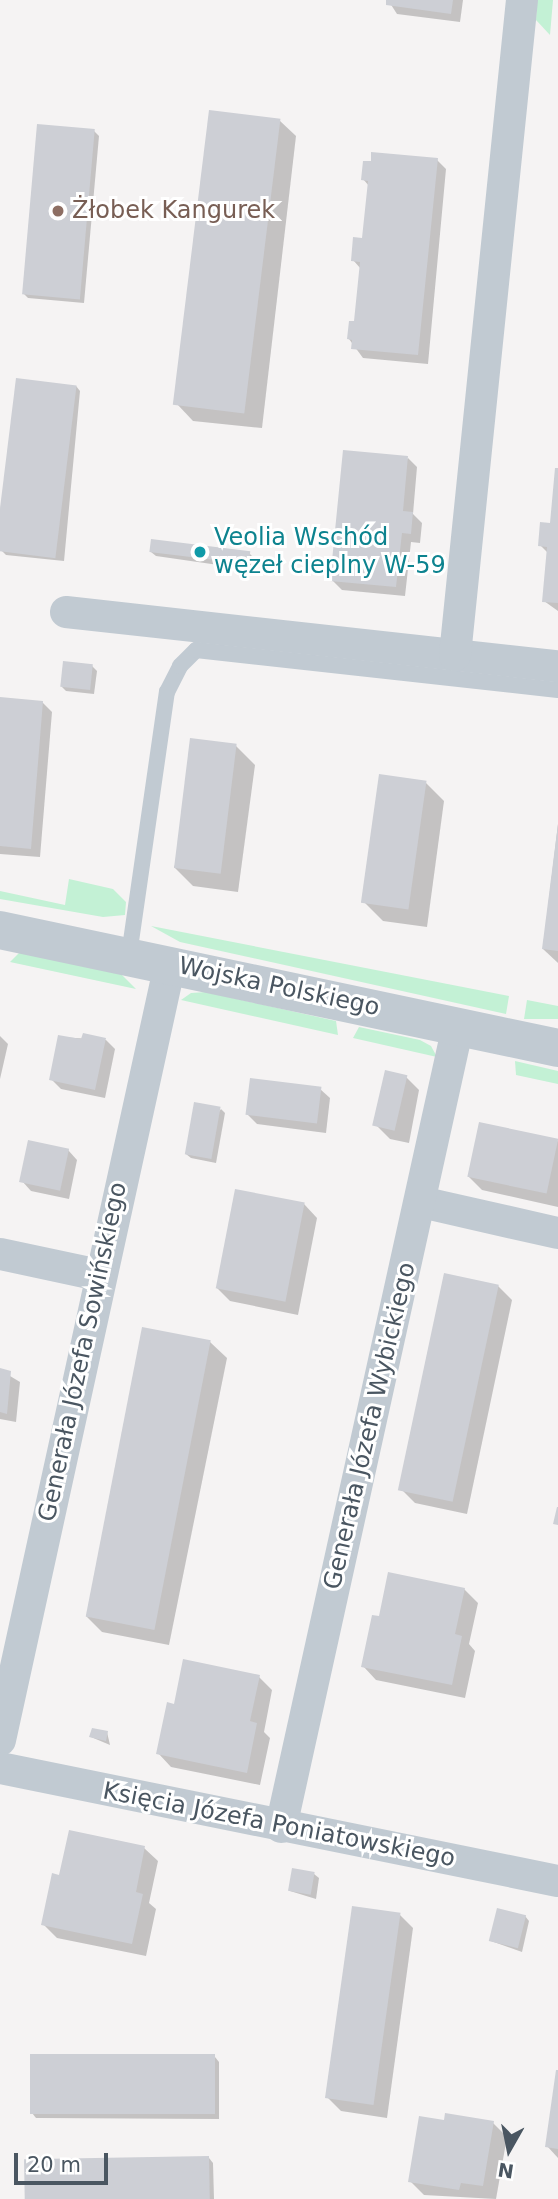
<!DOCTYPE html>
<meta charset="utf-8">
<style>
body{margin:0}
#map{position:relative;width:558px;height:2199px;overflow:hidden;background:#f5f3f3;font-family:"DejaVu Sans",sans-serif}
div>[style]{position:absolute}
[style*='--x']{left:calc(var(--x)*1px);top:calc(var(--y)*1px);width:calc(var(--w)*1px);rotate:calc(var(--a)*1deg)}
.green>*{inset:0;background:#c3f1d5}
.shadow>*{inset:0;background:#0003}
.building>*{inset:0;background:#cdcfd5;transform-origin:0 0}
.service>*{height:16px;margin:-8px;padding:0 8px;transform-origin:8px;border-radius:8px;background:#c1cad2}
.minor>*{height:32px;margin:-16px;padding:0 16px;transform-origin:16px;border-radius:16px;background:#c1cad2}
.tertiary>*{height:38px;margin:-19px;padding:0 19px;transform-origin:19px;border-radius:19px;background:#c1cad2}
.dots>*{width:19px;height:19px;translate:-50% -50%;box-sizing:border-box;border:4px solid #fff;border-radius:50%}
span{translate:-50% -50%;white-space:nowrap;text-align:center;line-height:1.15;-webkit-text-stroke:6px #fff;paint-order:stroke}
.education-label{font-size:24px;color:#785e54}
.left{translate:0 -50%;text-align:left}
.culture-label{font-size:24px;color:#0d838f}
.street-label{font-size:24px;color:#4a5661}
.north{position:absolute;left:474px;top:2115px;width:70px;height:70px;-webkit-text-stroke:5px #fff;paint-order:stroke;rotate:189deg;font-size:19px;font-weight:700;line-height:28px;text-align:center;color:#4a5661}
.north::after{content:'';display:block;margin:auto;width:24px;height:32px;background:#4a5661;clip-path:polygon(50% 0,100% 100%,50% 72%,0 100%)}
.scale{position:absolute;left:14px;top:2153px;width:94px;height:32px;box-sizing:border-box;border:4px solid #4a5661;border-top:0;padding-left:9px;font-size:21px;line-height:24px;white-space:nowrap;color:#4a5661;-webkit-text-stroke:5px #fff;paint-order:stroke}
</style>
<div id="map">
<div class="green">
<i style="clip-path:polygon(537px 0,553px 0,550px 35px,536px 20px)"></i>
<i style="clip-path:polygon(69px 879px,113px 889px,126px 902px,125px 915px,103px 917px,0 899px,0 891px,65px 905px)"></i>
<i style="clip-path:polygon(151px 926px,509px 996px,506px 1014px,180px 942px)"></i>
<i style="clip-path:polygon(20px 952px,121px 974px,136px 989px,10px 962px)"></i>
<i style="clip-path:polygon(206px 992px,336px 1021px,338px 1035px,181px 1000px,191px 993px)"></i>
<i style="clip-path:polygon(527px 1000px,558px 1006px,558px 1019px,524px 1019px)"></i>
<i style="clip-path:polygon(359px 1027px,420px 1040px,431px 1046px,437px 1057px,353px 1038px)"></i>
<i style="clip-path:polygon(515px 1061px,558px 1071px,558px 1084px,516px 1075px)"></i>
</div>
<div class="shadow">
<i style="clip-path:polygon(388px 0,463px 0,460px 22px,397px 14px)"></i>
<i style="clip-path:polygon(279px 120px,296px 136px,262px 428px,193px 421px,177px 404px)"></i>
<i style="clip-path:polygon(94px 131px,99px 136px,84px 303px,28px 298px,23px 293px)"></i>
<i style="clip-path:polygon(437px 160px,446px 169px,428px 364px,363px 358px,349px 339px,356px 323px,361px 269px,353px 260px,364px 240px,369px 186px,363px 179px)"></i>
<i style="clip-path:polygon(76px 386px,80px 391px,64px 561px,6px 555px,1px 550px)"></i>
<i style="clip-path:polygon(408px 458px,417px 467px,413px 514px,422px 523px,420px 543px,411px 542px,405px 596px,342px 590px,332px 580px)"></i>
<i style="clip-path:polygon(558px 470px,558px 611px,544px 601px,548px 553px,540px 545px,551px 525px)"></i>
<i style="clip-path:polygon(151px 552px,249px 553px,254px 558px,253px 570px,156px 556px)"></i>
<i style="clip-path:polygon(92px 666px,97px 671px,94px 694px,66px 691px,62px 687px)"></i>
<i style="clip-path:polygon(0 699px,42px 702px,52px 712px,40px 857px,0 854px)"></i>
<i style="clip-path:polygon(236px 746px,255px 765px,238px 892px,193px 886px,174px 867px)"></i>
<i style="clip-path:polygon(425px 782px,444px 801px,427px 927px,383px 921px,364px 902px)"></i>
<i style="clip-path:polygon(558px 824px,558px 963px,543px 949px)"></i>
<i style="clip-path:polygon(0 1036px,8px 1044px,0 1079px)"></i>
<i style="clip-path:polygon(60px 1037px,106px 1040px,115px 1049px,105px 1098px,61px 1089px,51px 1079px)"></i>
<i style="clip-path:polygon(406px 1077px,419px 1090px,409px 1143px,390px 1139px,376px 1125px)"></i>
<i style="clip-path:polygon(320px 1089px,330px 1098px,326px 1133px,257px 1124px,247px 1114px)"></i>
<i style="clip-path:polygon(221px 1109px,225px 1113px,216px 1163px,191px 1158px,186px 1154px)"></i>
<i style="clip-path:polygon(558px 1141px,558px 1207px,482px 1190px,468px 1176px)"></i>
<i style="clip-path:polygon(68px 1150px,77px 1160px,69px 1199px,31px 1191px,22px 1181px)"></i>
<i style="clip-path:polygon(304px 1204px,317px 1218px,298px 1315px,230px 1301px,217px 1288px)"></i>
<i style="clip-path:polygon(498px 1286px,512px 1300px,467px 1514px,415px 1503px,401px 1489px)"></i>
<i style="clip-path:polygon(210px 1342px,227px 1358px,169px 1645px,102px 1632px,86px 1616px)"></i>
<i style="clip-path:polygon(0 1370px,20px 1382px,16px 1422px,0 1419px)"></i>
<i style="clip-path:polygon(464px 1589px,478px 1603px,469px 1644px,475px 1651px,465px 1698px,376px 1680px,363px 1666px,380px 1619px)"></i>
<i style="clip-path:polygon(259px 1677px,272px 1690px,264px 1732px,270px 1738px,260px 1785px,171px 1767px,158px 1753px,175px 1706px)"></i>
<i style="clip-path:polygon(107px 1732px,110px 1745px,91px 1737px)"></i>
<i style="clip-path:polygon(144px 1848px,158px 1861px,149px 1903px,156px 1909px,146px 1956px,57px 1938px,43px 1924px,61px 1877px)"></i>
<i style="clip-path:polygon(314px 1874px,319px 1878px,316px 1899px,290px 1891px)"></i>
<i style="clip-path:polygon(400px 1915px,413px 1928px,387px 2118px,341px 2111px,328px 2098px)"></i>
<i style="clip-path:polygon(525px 1916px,529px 1921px,522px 1952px,491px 1941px)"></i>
<i style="clip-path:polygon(215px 2057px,219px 2062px,219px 2119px,36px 2118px,32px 2113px)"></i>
<i style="clip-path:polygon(558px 2071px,558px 2158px,547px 2146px)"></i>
<i style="clip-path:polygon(445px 2122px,493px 2123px,507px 2137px,496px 2199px,424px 2195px,410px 2181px)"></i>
<i style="clip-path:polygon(209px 2158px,213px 2163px,214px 2199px,26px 2199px)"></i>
</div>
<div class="building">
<i style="clip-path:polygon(386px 0,453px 0,451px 14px,386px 5px)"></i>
<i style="left:209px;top:110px;width:72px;height:297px;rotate:7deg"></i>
<i style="left:37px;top:124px;width:58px;height:171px;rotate:5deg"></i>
<i style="clip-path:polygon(371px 152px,438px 158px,418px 355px,351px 349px,352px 340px,347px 339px,349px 321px,354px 321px,360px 262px,351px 261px,353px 237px,362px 238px,368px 181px,361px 180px,363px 161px,371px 161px)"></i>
<i style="left:16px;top:378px;width:61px;height:174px;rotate:7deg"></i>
<i style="clip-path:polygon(343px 450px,408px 456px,403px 511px,413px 512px,411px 534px,402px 533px,396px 587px,330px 581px)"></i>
<i style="clip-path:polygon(555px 468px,558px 468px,558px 603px,542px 602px,547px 547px,538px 546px,540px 522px,550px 523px)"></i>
<i style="left:151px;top:539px;width:100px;height:13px;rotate:7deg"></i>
<i style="left:63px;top:661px;width:30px;height:26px;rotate:6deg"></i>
<i style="clip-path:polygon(0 697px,43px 701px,31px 849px,0 846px)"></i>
<i style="left:190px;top:738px;width:47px;height:131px;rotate:7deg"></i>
<i style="left:379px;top:774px;width:48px;height:130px;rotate:8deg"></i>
<i style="clip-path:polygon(558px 824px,558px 951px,542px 949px)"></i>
<i style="clip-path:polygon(83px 1033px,106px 1038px,95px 1090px,49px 1080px,58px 1035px,81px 1039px)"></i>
<i style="left:385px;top:1070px;width:23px;height:57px;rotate:13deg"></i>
<i style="left:250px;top:1078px;width:72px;height:37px;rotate:7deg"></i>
<i style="left:194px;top:1102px;width:27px;height:53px;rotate:10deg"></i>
<i style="left:479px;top:1122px;width:81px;height:56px;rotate:12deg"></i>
<i style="left:28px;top:1140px;width:42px;height:43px;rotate:12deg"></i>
<i style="left:235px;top:1189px;width:71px;height:101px;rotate:11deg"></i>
<i style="left:444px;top:1273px;width:56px;height:222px;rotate:12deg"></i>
<i style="left:142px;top:1327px;width:70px;height:295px;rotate:11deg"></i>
<i style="clip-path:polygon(0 1368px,11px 1371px,7px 1414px,0 1412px)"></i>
<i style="clip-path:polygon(557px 1507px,558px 1507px,558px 1525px,553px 1524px)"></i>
<i style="clip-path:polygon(388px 1572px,465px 1588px,455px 1634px,462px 1636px,452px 1685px,361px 1667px,372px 1615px,379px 1616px)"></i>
<i style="clip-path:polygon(183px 1659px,260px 1675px,250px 1721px,257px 1723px,247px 1773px,156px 1754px,167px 1702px,174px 1704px)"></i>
<i style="clip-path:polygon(92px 1728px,108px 1731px,106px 1741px,89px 1737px)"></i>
<i style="clip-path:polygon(69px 1830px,145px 1846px,136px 1892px,143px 1894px,132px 1944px,41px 1925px,52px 1873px,59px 1875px)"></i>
<i style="left:292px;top:1868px;width:23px;height:23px;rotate:10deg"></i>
<i style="left:352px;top:1906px;width:49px;height:194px;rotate:8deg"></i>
<i style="left:497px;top:1908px;width:30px;height:34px;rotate:14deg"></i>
<i style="left:30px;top:2054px;width:185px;height:60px"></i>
<i style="clip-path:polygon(556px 2070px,558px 2070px,558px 2149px,545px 2147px)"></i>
<i style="clip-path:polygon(445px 2113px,494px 2121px,483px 2186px,461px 2183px,459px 2190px,408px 2182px,419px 2116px,444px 2120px)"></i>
<i style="left:209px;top:2156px;width:43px;height:185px;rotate:89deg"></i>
</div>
<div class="service">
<i style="--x:129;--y:955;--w:266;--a:-81.8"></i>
<i style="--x:167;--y:692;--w:29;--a:-63"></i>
<i style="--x:180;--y:666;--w:23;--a:-45"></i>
<i style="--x:196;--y:650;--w:364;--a:6.3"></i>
</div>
<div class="minor">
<i style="--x:66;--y:612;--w:495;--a:6.3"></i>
<i style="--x:455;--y:655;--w:658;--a:-84.16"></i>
<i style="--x:421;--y:1202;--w:140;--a:12.8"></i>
<i style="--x:0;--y:1254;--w:101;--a:12"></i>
<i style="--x:0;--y:1740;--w:794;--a:-77.64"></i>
<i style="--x:0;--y:1768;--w:569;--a:11.45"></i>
<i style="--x:281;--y:1827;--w:820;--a:-77.54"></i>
</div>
<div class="tertiary">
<i style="--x:0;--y:930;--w:570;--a:11.94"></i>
</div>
<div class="dots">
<i style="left:58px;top:211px;background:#8d6e63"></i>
<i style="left:200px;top:552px;background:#0f9aa8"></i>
</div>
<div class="education-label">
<span class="left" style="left:72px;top:211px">Żłobek Kangurek</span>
</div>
<div class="culture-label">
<span class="left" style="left:214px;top:552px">Veolia Wschód<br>węzeł cieplny W-59</span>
</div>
<div class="street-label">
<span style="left:279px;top:987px;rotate:12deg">Wojska Polskiego</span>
<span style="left:83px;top:1352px;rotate:-78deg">Generała Józefa Sowińskiego</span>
<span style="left:370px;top:1426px;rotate:-77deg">Generała Józefa Wybickiego</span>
<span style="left:279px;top:1825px;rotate:11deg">Księcia Józefa Poniatowskiego</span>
</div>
<div class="north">N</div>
<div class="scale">20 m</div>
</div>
